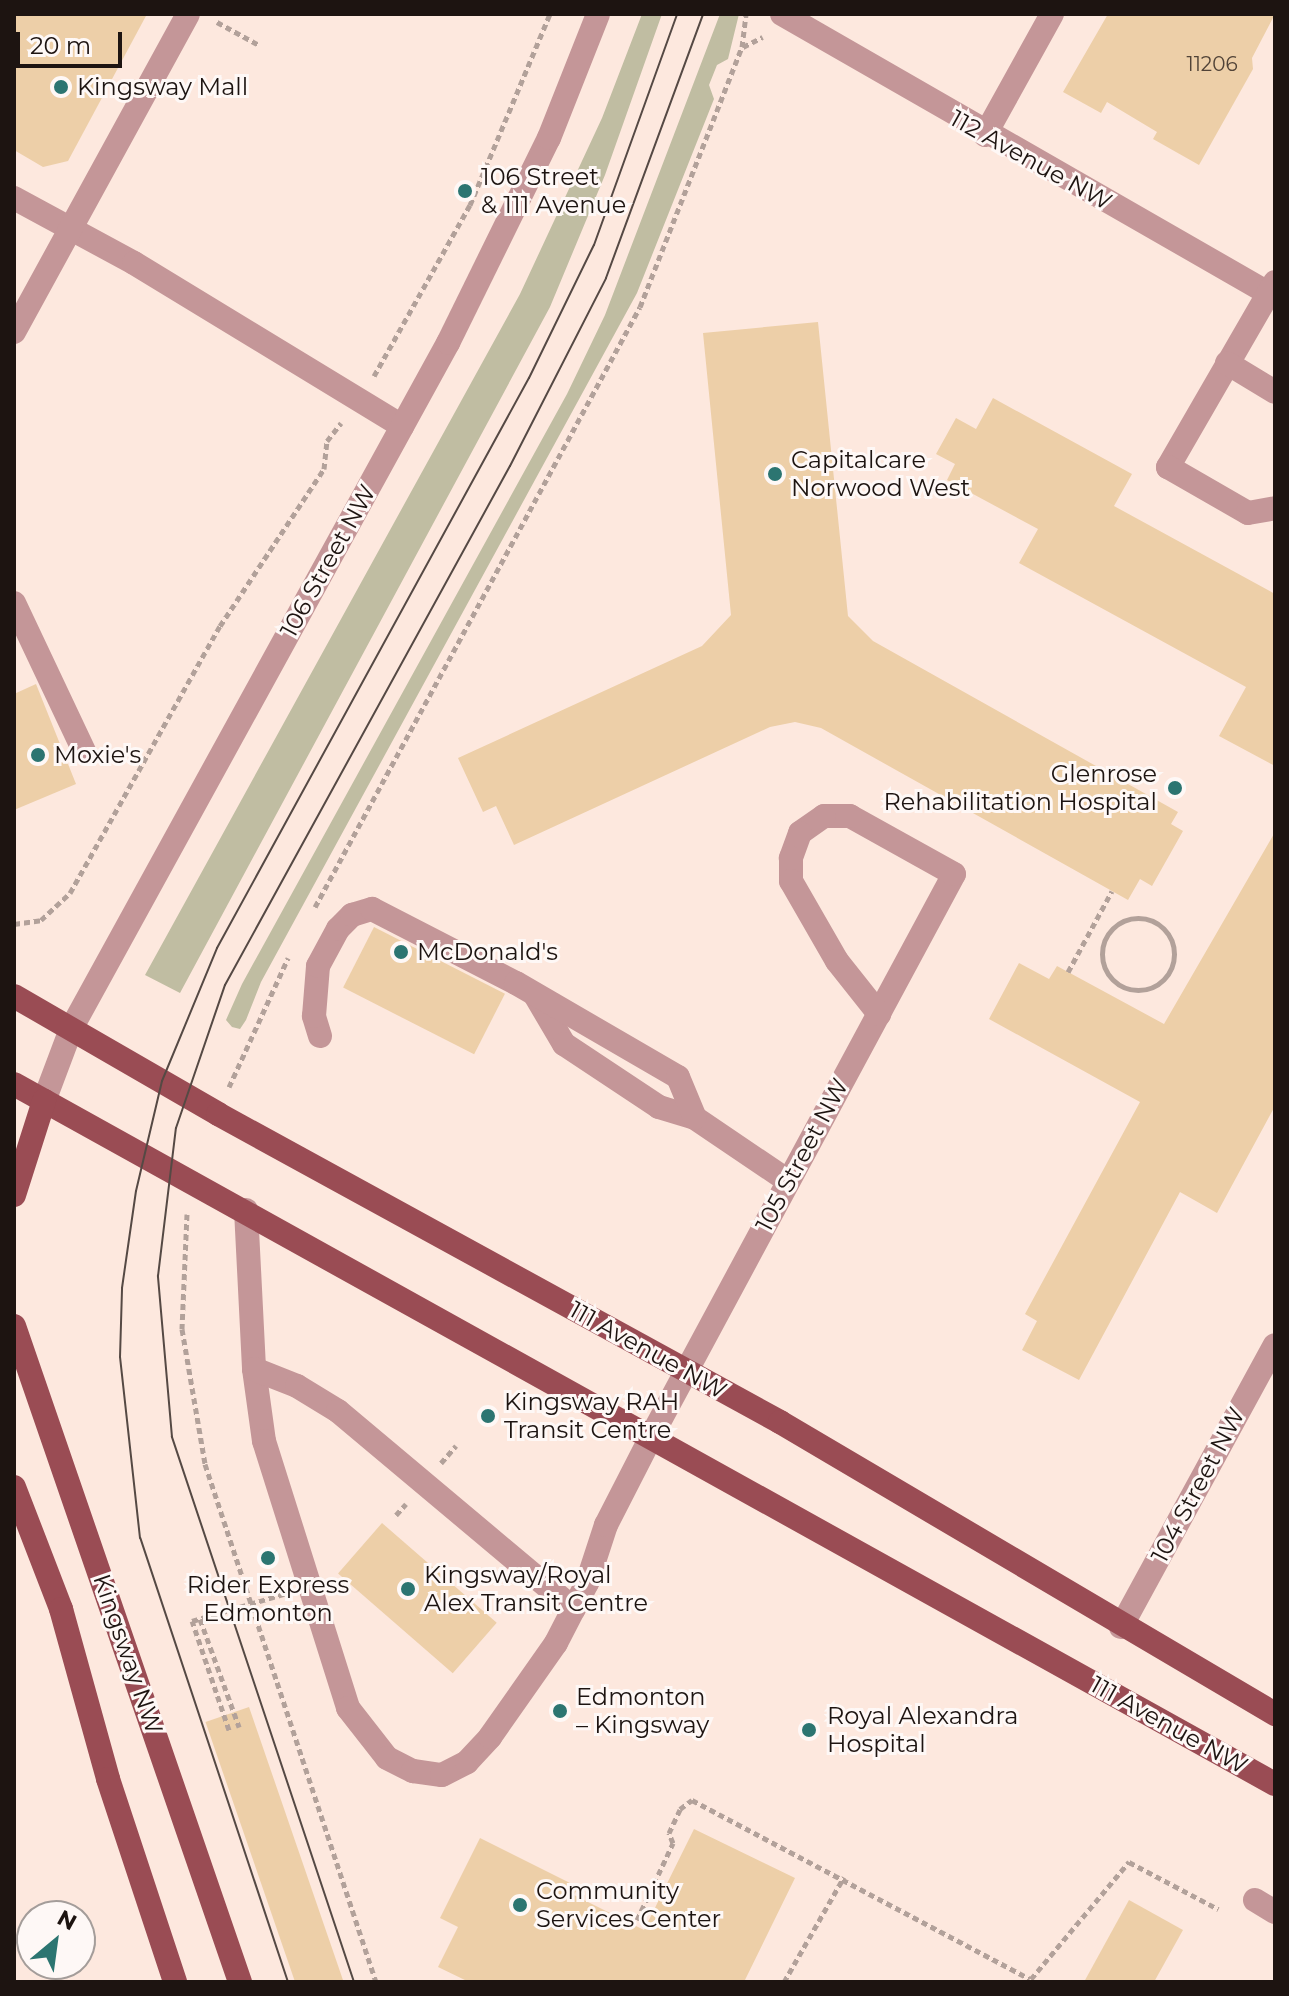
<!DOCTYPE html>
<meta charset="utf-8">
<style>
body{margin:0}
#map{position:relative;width:1289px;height:1996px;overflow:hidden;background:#fde8de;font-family:Montserrat,sans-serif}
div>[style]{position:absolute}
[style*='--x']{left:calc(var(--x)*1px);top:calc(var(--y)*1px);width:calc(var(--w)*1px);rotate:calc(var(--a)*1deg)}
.green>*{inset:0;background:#c0bda2}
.building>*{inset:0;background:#edcfa8;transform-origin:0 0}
.path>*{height:5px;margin-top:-2.5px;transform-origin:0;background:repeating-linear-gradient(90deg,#b2a19a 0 6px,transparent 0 10px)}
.path>.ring{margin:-2.5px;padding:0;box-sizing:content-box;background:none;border:5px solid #b2a19a;border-radius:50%}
.minor>*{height:24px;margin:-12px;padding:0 12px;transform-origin:12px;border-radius:12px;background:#c49698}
.major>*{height:24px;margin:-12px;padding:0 12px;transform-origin:12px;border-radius:12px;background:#9a4c54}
.tram>*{height:2px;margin:-1px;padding:0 1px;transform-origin:1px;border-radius:1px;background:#554944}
.dots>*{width:22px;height:22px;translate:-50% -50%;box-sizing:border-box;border:4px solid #fef8f6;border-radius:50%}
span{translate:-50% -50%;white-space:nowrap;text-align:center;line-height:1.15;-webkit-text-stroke:6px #fef8f6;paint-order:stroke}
.number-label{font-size:20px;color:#514337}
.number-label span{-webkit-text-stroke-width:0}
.poi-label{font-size:24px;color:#1d1411}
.left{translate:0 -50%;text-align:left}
.right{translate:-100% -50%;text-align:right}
.street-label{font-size:24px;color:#1d1411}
.frame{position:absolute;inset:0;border:16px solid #1d1411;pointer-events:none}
.north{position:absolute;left:16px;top:1900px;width:80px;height:80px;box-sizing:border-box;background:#fef8f6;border:2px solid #a49d9a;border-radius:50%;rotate:29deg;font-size:22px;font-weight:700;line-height:32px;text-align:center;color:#1d1411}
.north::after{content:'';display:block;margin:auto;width:28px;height:36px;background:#2c7571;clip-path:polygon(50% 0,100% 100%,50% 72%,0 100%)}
.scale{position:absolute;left:16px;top:32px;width:106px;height:36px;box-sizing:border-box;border:4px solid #1d1411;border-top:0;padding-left:10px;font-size:24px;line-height:28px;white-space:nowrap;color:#1d1411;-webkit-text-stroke:6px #fef8f6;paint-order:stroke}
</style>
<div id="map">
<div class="green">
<i style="clip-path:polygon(642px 14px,662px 14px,605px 175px,550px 307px,180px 993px,145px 975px,520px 294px,602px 118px)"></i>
<i style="clip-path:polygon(720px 14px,739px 14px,728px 59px,717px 65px,709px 85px,714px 99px,637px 293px,261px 982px,246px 1020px,240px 1029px,232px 1027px,226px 1020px,242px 984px,567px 394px,605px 315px)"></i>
</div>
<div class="building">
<i style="clip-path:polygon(14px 14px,147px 14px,68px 161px,43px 167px,14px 150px)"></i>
<i style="clip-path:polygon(1108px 14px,1275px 14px,1252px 58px,1253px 69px,1199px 165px,1153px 139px,1157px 132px,1107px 102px,1101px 113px,1063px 92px)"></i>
<i style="clip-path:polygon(818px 322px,848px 616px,873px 641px,1178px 812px,1171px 824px,1183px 831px,1152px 886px,1140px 879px,1128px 900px,821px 728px,795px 722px,770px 727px,514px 845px,496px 806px,483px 812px,458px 758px,702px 646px,731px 615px,703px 333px)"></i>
<i style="clip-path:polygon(993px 398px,1132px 474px,1114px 506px,1275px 594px,1275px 766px,1219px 736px,1246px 687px,1019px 563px,1038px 529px,947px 480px,955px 464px,936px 454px,956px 418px,976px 429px)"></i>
<i style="clip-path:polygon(36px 684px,76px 784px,14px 810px,14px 694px)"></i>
<i style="clip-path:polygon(1275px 832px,1275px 1106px,1217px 1213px,1180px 1192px,1079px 1380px,1022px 1350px,1037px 1321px,1025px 1314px,1140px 1102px,989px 1019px,1019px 963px,1049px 979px,1057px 966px,1164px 1024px)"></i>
<i style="left:374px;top:927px;width:147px;height:68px;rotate:27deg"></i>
<i style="left:382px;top:1523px;width:152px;height:67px;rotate:41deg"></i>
<i style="left:249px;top:1707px;width:291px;height:46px;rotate:71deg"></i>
<i style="clip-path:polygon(694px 1829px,795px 1878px,744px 1982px,469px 1982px,438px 1967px,458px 1927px,440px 1918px,480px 1838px,578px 1887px,574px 1895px,644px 1930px)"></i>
<i style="clip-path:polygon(1129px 1900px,1183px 1930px,1154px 1982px,1084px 1982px)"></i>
</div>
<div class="path">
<i style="--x:217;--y:22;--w:48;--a:28.7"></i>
<i style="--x:743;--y:47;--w:22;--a:-27"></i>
<i style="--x:374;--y:376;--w:196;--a:-60.7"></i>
<i style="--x:470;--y:205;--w:207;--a:-67.3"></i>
<i style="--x:315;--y:907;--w:682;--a:-61.56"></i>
<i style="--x:640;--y:307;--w:279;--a:-68.6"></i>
<i style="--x:742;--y:47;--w:33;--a:-83"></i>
<i class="ring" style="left:1102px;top:918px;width:67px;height:67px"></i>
<i style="--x:14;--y:924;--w:27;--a:-8"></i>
<i style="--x:41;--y:920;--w:40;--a:-43"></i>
<i style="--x:70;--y:893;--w:306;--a:-60.7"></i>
<i style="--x:220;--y:626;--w:188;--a:-56.5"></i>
<i style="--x:324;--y:469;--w:28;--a:-84"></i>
<i style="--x:327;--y:441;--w:23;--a:-52"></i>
<i style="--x:1068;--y:972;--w:92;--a:-61.5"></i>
<i style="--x:229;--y:1087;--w:142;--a:-65.4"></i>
<i style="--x:187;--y:1214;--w:115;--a:92.5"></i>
<i style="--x:182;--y:1329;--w:137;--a:80.3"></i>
<i style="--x:205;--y:1464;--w:545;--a:71.73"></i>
<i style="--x:441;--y:1463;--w:23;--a:-49"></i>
<i style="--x:396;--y:1515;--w:15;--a:-48"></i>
<i style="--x:200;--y:1619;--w:115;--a:70.1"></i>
<i style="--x:229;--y:1730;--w:115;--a:-108.7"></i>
<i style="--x:192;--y:1621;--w:96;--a:-16.4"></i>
<i style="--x:637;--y:1920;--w:85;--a:-64.9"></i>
<i style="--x:673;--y:1843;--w:11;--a:-112"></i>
<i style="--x:669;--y:1833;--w:26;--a:-65"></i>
<i style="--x:680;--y:1809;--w:15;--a:-37"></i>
<i style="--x:692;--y:1800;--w:382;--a:27.9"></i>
<i style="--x:1031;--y:1979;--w:153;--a:-50.1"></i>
<i style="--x:1129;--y:1862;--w:101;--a:27.8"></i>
<i style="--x:784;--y:1982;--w:121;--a:-60.3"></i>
</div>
<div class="minor">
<i style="--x:782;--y:14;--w:568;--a:29.86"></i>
<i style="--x:985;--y:135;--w:138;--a:-61"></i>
<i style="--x:14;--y:198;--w:136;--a:28.4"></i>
<i style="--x:134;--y:263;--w:314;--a:31.3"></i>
<i style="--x:1275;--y:282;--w:214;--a:120"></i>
<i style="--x:1168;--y:467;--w:92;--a:29.9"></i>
<i style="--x:1248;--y:513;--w:27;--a:-10"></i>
<i style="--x:14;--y:332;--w:362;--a:-61.3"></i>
<i style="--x:1227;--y:363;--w:56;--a:31.1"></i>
<i style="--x:14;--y:603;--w:166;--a:64.7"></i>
<i style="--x:535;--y:995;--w:57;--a:59.4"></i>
<i style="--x:564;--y:1044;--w:114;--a:33.6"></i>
<i style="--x:659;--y:1107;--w:38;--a:17"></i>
<i style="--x:695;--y:1118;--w:112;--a:34.1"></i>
<i style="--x:320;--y:1036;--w:21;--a:-107"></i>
<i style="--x:314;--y:1016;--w:50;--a:-85.4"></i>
<i style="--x:318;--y:966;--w:42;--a:-61.6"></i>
<i style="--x:338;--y:929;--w:20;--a:-45"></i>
<i style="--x:352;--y:915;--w:21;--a:-17"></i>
<i style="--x:372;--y:909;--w:162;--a:27.2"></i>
<i style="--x:516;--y:983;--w:187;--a:30.1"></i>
<i style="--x:678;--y:1077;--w:44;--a:67.5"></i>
<i style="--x:44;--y:1101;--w:77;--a:-69.4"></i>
<i style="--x:71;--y:1029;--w:783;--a:-61.21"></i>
<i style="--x:448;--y:343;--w:229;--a:-63.8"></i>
<i style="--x:549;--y:138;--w:133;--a:-68.4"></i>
<i style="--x:246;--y:1210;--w:159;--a:87.1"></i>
<i style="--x:254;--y:1369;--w:73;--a:82.1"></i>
<i style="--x:264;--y:1441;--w:280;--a:72.5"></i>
<i style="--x:348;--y:1708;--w:63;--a:52"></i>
<i style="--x:387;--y:1758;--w:29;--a:27"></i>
<i style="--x:413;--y:1771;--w:29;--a:8"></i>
<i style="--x:442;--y:1775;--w:28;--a:-27"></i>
<i style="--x:467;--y:1762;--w:34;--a:-47"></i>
<i style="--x:490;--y:1737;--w:115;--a:-54.9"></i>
<i style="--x:556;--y:1643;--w:68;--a:-62.7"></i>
<i style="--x:587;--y:1583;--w:61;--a:-71.9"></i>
<i style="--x:606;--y:1525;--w:99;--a:-62.9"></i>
<i style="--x:651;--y:1437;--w:639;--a:-61.71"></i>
<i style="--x:954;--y:874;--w:119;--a:-150.9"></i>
<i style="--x:850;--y:816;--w:26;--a:180"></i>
<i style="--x:824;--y:816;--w:29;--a:145"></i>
<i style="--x:800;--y:833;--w:27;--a:110"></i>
<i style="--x:791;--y:858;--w:23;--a:90"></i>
<i style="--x:791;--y:881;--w:92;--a:60.1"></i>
<i style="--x:837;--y:961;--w:68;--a:51.6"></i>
<i style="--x:254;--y:1369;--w:46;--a:21.6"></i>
<i style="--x:297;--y:1386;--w:48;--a:31.4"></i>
<i style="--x:338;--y:1411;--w:308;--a:40"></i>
<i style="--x:1121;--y:1627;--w:321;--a:-61.4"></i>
<i style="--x:1255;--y:1900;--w:23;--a:31"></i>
</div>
<div class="major">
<i style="--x:14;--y:996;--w:236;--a:30"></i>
<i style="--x:218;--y:1114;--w:641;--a:28.72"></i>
<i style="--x:780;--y:1422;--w:575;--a:30.54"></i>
<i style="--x:14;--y:1084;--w:1442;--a:29.04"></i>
<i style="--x:14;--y:1195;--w:99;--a:-72.3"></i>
<i style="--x:14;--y:1326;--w:694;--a:70.99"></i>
<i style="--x:14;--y:1487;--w:131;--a:68.9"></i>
<i style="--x:61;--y:1609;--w:176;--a:74.5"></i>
<i style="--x:108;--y:1779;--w:214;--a:71.7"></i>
</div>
<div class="tram">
<i style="--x:288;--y:1982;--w:468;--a:-108.4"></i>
<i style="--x:140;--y:1538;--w:182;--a:-96.3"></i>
<i style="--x:120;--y:1357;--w:69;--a:-88.3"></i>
<i style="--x:122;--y:1288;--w:98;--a:-81.8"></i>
<i style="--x:136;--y:1191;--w:113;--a:-76.7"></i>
<i style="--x:162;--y:1081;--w:144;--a:-67.5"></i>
<i style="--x:217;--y:948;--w:650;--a:-61.31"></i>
<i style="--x:529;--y:378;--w:148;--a:-64"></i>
<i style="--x:594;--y:245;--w:245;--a:-70.2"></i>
<i style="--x:354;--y:1982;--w:575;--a:-108.47"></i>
<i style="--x:172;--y:1437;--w:162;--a:-95"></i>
<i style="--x:158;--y:1276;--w:149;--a:-83.1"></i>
<i style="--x:176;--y:1128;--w:151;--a:-71.1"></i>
<i style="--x:225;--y:985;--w:592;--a:-61.23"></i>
<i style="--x:510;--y:466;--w:211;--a:-62.9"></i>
<i style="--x:606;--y:278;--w:281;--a:-69.8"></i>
</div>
<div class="dots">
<i style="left:61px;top:87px;background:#2c7571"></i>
<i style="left:465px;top:191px;background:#2c7571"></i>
<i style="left:775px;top:474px;background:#2c7571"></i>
<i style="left:38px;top:755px;background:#2c7571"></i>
<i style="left:1175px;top:788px;background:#2c7571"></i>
<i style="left:401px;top:952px;background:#2c7571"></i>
<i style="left:488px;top:1416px;background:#2c7571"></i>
<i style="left:268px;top:1558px;background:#2c7571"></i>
<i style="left:408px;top:1589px;background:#2c7571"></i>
<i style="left:560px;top:1711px;background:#2c7571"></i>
<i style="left:809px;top:1730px;background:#2c7571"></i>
<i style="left:520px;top:1905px;background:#2c7571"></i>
</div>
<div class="number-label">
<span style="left:1212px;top:64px">11206</span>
</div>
<div class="poi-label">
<span class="left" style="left:77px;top:87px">Kingsway Mall</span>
<span class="left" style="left:481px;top:191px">106 Street<br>&amp; 111 Avenue</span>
<span class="left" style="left:791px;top:474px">Capitalcare<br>Norwood West</span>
<span class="left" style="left:54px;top:755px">Moxie's</span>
<span class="right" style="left:1157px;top:788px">Glenrose<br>Rehabilitation Hospital</span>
<span class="left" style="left:417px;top:952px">McDonald's</span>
<span class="left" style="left:504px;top:1416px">Kingsway RAH<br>Transit Centre</span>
<span class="left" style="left:424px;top:1589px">Kingsway/Royal<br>Alex Transit Centre</span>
<span style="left:268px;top:1599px">Rider Express<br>Edmonton</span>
<span class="left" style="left:576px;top:1711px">Edmonton<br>– Kingsway</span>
<span class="left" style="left:827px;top:1730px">Royal Alexandra<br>Hospital</span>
<span class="left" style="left:536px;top:1905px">Community<br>Services Center</span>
</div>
<div class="street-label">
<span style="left:1031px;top:160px;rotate:29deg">112 Avenue NW</span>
<span style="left:328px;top:561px;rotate:-61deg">106 Street NW</span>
<span style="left:802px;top:1155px;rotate:-62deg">105 Street NW</span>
<span style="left:648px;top:1350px;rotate:29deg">111 Avenue NW</span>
<span style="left:1198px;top:1485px;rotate:-62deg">104 Street NW</span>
<span style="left:128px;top:1654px;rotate:71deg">Kingsway NW</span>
<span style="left:1169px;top:1725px;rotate:29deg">111 Avenue NW</span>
</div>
<div class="frame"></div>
<div class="north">N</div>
<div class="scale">20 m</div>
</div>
